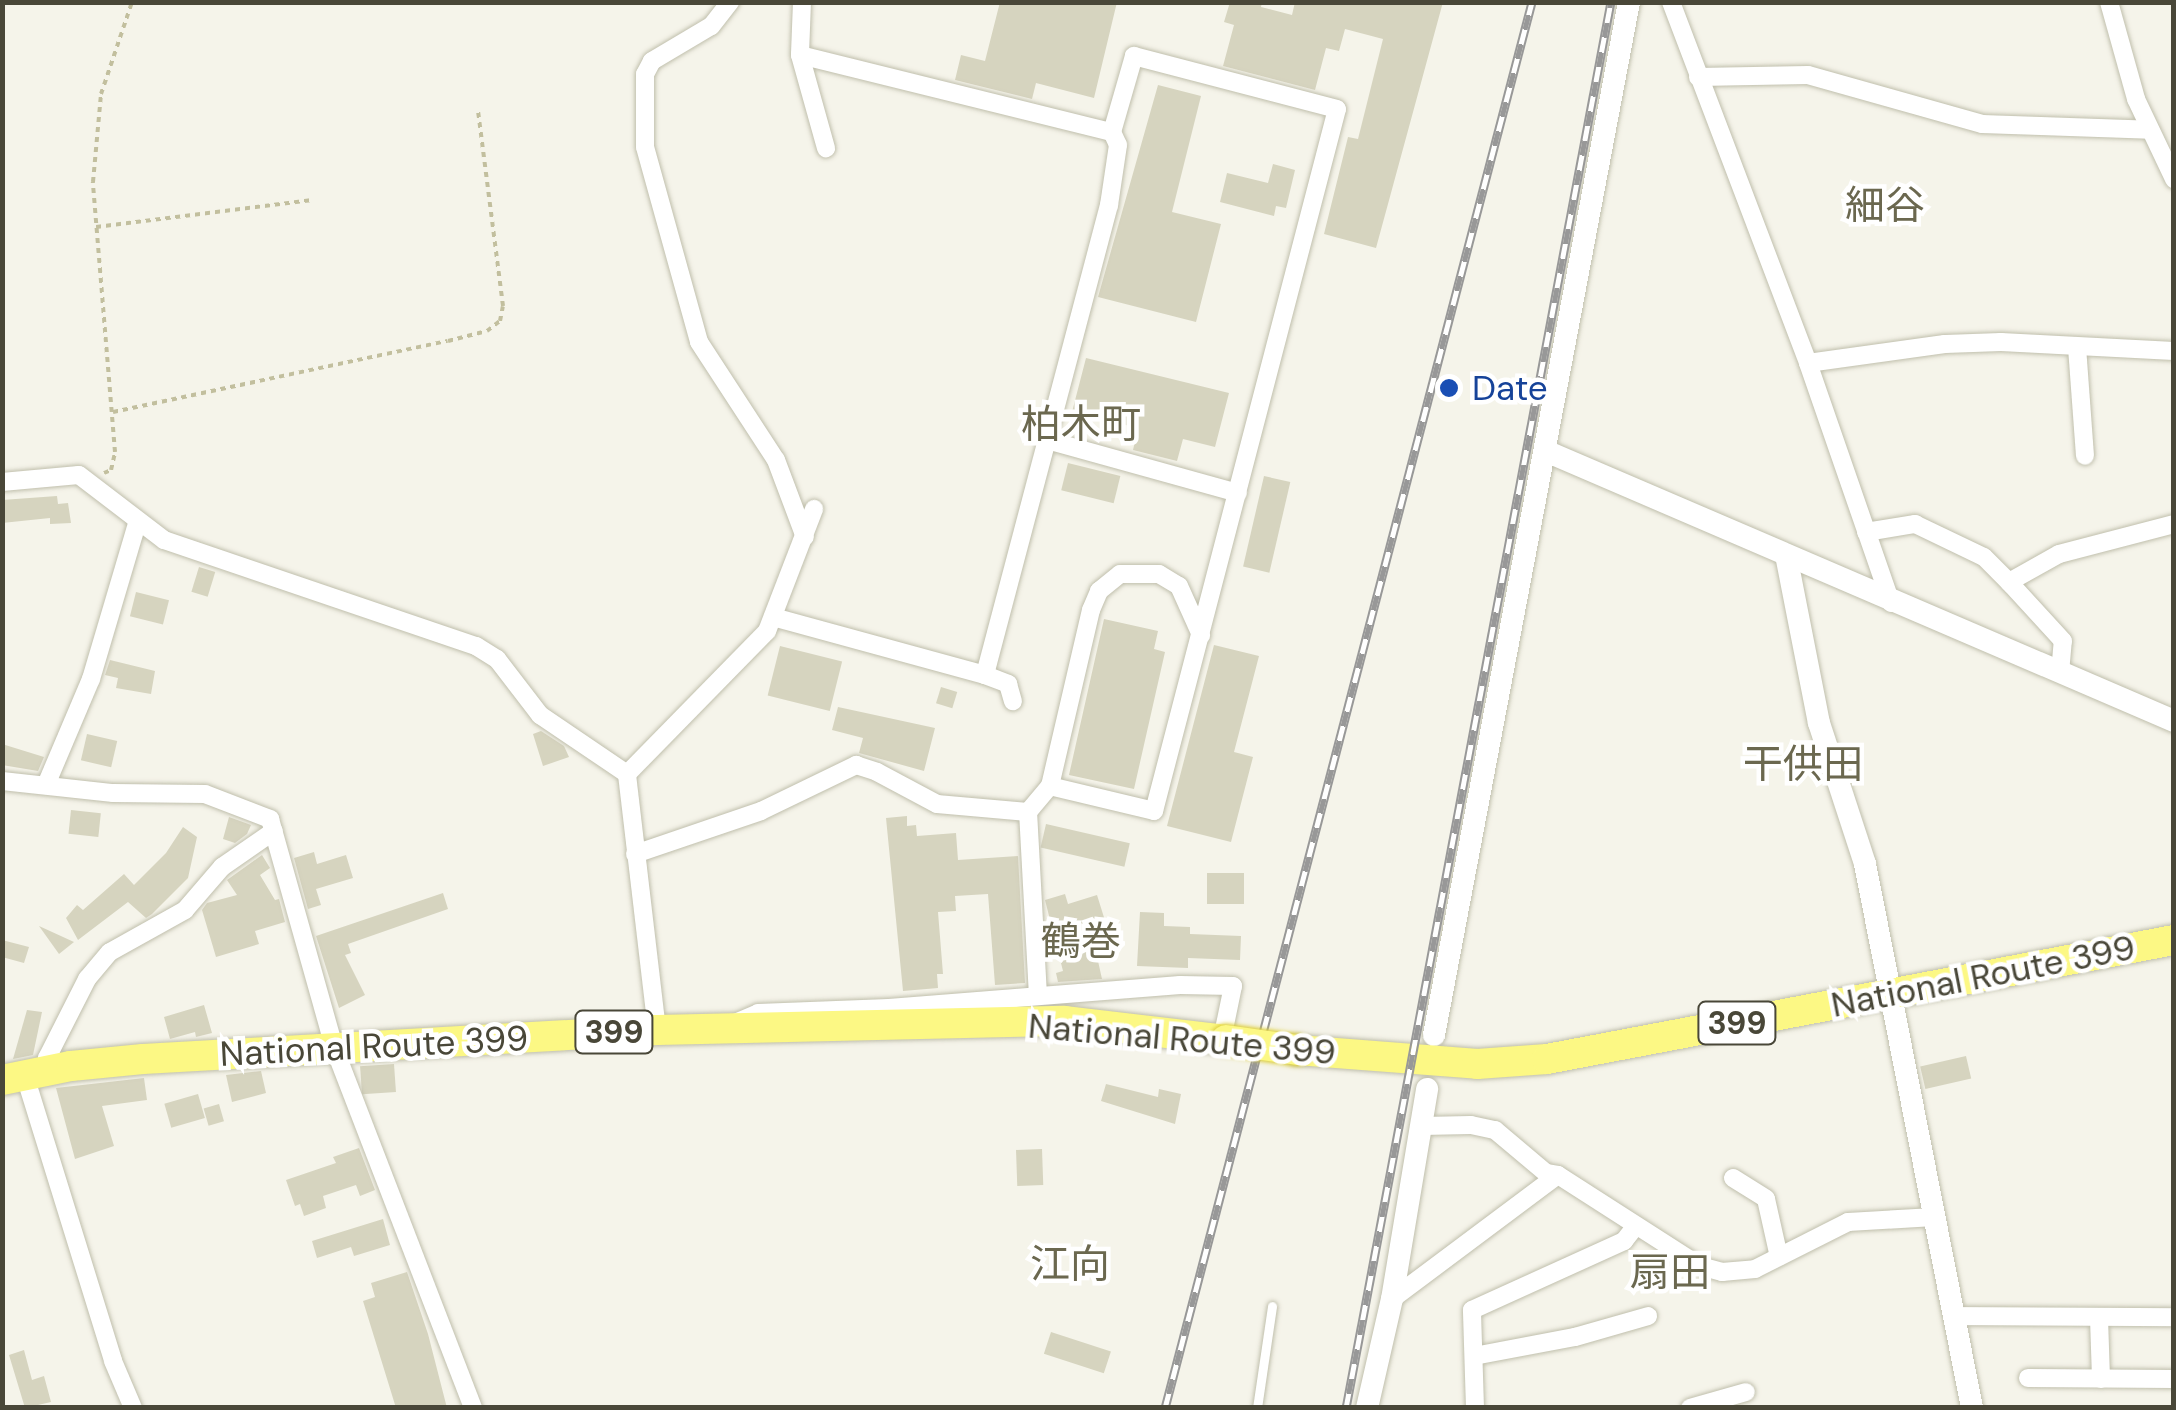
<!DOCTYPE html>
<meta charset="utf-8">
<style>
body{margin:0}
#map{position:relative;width:2176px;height:1410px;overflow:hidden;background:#f5f4ea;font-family:"DM Sans","Noto Sans JP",sans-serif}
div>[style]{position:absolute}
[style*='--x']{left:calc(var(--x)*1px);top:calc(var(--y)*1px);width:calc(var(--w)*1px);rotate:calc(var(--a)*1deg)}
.building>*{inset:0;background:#d6d4bf;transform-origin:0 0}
.path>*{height:4px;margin-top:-2px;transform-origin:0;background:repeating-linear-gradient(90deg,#c2bf9e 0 5px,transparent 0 10px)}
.roads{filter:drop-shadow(0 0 2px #c0bfac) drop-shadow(0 0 2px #c0bfac)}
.service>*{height:9px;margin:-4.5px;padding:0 4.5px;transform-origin:4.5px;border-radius:4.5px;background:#fff}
.minor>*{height:18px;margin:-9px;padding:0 9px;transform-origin:9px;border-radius:9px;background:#fff}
.tertiary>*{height:22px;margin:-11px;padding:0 11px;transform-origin:11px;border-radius:11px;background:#fff}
.trunk>*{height:30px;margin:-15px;padding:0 15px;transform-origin:15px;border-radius:15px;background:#fcf884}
.rail>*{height:9px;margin-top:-4.5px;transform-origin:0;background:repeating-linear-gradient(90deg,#fff 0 15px,#989898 0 30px);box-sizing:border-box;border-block:2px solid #989898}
.bridges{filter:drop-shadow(0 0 2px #dcce3c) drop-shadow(0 0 2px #dcce3c)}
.trunk-bridge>*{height:30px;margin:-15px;padding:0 15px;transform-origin:15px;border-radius:15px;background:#fcf884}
.dots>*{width:28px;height:28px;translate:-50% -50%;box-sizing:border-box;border:5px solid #fff;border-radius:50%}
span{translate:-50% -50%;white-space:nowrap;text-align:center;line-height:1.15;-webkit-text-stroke:9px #fff;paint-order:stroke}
.shield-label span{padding:2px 8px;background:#fff;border:2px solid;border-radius:8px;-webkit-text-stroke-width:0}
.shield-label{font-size:32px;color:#494738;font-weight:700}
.transit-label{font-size:35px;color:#164399}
.left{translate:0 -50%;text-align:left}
.street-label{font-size:35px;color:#494738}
.quarter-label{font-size:40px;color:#6b684f}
.frame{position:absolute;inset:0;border:5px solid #494738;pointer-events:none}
</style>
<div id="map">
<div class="building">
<i style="clip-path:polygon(1000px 2px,1117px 2px,1094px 98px,1036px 83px,1032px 99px,955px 80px,961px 55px,985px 61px)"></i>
<i style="clip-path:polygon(1230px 2px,1262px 2px,1261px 7px,1292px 15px,1295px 2px,1443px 2px,1376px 248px,1324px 234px,1348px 137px,1358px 139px,1383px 39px,1345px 29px,1339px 51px,1326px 48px,1315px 90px,1223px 66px,1234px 25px,1224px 22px)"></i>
<i style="clip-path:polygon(1158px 85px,1201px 96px,1172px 212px,1221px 224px,1196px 322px,1098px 297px)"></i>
<i style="clip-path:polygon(1273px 164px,1295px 170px,1286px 208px,1276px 206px,1274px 216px,1220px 202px,1227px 173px,1268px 183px)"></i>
<i style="clip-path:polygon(1086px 358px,1229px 393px,1215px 447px,1183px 439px,1177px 461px,1133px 450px,1138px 428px,1072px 412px)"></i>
<i style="left:1068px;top:463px;width:54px;height:28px;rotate:14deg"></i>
<i style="left:1264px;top:476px;width:27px;height:93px;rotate:13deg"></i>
<i style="clip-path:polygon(57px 496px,58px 504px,68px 503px,71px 523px,50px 524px,50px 518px,2px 523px,2px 500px)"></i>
<i style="left:199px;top:567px;width:17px;height:26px;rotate:17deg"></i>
<i style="left:136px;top:592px;width:34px;height:25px;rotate:14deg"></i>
<i style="clip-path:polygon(1104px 619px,1158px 631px,1154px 649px,1165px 652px,1134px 789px,1069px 775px)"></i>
<i style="clip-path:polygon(1214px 645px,1259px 656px,1234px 752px,1253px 757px,1231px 842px,1167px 826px)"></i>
<i style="left:780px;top:646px;width:64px;height:51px;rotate:14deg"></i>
<i style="clip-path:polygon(110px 660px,155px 671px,151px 694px,116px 688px,118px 678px,105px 675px)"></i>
<i style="left:941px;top:687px;width:17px;height:17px;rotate:17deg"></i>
<i style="clip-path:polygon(838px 707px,935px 728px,924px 771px,859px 753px,863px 738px,832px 730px)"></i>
<i style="clip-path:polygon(541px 731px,564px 746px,569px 757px,543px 766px,533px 734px)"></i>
<i style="left:87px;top:734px;width:31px;height:27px;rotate:13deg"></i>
<i style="clip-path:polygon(2px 744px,44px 757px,38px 771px,2px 765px)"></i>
<i style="left:71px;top:810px;width:30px;height:24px;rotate:6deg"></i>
<i style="clip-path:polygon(907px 816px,907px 826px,916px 825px,917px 836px,956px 833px,958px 860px,1018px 856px,1025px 983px,995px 985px,988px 894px,955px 896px,956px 911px,938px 912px,943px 974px,937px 974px,938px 988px,903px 991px,886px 818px)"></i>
<i style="clip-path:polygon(229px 817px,251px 825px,247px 834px,235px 843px,223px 839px)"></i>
<i style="left:1046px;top:824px;width:86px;height:24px;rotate:13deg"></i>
<i style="clip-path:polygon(183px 827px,197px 837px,188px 878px,152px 914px,146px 918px,128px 902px,78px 940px,66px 918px,77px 905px,83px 910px,124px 874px,134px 885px,166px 853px)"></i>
<i style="clip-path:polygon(314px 852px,317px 864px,346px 855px,353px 878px,316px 889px,321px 905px,308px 909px,294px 858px)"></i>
<i style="clip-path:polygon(262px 855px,270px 868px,260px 875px,275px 900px,279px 899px,285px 922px,255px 931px,259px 944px,216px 957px,202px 910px,207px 903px,237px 895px,227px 880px)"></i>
<i style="left:1207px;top:873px;width:37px;height:31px"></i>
<i style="clip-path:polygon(443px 893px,448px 909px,348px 944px,351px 953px,345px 955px,365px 995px,339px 1008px,316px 936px)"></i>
<i style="clip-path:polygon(1065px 894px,1068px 904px,1097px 895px,1107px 927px,1093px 932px,1103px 960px,1098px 961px,1102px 979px,1058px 982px,1056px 973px,1063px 971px,1045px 900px)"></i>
<i style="clip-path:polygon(1140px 912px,1164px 913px,1164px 926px,1190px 927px,1190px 934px,1241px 936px,1240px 960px,1188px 958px,1188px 968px,1137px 966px)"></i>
<i style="clip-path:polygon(39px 926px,74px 942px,59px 954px)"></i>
<i style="clip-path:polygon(2px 940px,29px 947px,24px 963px,2px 957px)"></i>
<i style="clip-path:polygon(204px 1005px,212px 1033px,196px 1037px,195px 1032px,170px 1039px,164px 1017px)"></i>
<i style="clip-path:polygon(27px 1010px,42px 1012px,33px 1055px,13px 1059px)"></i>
<i style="left:1966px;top:1056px;width:23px;height:47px;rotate:77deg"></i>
<i style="left:394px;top:1064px;width:28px;height:34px;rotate:86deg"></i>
<i style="clip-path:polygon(261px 1071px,266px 1093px,232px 1102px,226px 1075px)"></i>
<i style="clip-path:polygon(144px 1078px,147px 1100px,102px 1106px,114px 1146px,75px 1159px,56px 1088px)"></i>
<i style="clip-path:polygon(1106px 1084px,1158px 1097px,1159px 1089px,1181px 1094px,1175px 1124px,1101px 1101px)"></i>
<i style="left:198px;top:1094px;width:25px;height:35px;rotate:74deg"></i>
<i style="left:219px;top:1104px;width:18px;height:16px;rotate:74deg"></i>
<i style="clip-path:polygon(359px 1148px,375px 1190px,360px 1196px,356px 1185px,323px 1196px,326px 1208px,304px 1216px,300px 1204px,295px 1206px,286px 1180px,336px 1163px,333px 1157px)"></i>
<i style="left:1042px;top:1149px;width:36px;height:26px;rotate:88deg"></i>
<i style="clip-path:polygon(383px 1219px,390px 1245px,354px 1256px,351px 1247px,317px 1258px,312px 1241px)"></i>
<i style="clip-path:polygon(407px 1272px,428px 1334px,447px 1408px,396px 1408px,363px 1301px,375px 1297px,371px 1283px)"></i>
<i style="left:1051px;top:1332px;width:63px;height:23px;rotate:18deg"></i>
<i style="clip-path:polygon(24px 1350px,32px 1380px,44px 1376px,51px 1402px,25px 1408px,9px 1355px)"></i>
</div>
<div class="path">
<i style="--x:96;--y:227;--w:218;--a:-7.1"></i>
<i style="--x:113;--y:412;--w:342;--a:-12"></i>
<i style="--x:448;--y:341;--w:40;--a:-14.4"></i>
<i style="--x:487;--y:331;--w:16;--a:-38"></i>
<i style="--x:500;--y:321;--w:15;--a:-79"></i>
<i style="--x:503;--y:306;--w:196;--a:-97.3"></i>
<i style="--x:104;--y:473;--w:8;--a:-23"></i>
<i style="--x:111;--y:470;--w:18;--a:-77"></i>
<i style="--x:115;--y:452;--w:271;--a:-94.7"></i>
<i style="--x:93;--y:182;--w:88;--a:-84.8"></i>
<i style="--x:101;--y:94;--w:97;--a:-71.4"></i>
</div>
<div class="roads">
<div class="service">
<i style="--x:1257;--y:1408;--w:103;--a:-81.6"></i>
</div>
<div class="minor">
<i style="--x:730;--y:2;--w:31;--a:128"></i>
<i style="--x:711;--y:26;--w:69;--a:149.3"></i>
<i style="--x:652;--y:61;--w:15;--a:118"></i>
<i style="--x:645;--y:74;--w:73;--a:90"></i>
<i style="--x:645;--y:147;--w:202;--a:74.5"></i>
<i style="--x:699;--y:342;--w:141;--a:56.9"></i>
<i style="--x:776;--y:460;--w:82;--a:69.4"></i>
<i style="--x:802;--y:2;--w:53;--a:92.2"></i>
<i style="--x:800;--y:55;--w:97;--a:74.4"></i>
<i style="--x:1671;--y:2;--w:386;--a:69.2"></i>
<i style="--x:1808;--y:363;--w:254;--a:70.9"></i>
<i style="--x:2109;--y:2;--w:101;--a:74.4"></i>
<i style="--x:2136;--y:99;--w:89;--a:64.6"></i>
<i style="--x:800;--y:55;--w:321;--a:13.9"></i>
<i style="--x:1112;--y:132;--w:14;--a:65"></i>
<i style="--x:1118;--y:145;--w:61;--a:98.5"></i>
<i style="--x:1109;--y:205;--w:486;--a:104.8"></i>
<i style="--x:1698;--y:77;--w:110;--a:-1"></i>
<i style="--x:1808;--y:75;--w:181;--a:15.7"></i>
<i style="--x:1982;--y:124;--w:168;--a:2"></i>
<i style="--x:2077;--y:347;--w:109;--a:85.8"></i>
<i style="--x:1808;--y:363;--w:138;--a:-7.9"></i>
<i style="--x:1945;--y:344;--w:56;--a:-2"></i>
<i style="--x:2001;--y:342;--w:173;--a:3"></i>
<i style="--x:1047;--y:440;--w:198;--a:15.5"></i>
<i style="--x:2;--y:482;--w:77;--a:-5.2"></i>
<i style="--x:79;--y:475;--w:107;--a:37.4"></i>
<i style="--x:164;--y:540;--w:330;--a:18.8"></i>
<i style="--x:476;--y:646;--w:25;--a:32"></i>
<i style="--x:497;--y:659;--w:71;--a:52.5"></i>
<i style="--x:540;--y:715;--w:105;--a:34.1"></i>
<i style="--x:1866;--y:532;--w:50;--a:-9.3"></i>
<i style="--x:1915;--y:524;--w:76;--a:25.6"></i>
<i style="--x:1984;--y:557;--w:40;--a:45"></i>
<i style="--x:773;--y:617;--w:220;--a:15.3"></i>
<i style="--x:985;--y:675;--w:25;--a:21"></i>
<i style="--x:1008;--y:684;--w:18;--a:74"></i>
<i style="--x:2060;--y:673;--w:32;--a:-85"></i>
<i style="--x:2063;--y:641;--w:80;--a:-132.5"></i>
<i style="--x:2009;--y:582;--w:57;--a:-29.2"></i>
<i style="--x:2059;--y:554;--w:119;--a:-14.6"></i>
<i style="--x:2;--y:781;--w:112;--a:6.2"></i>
<i style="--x:113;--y:793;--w:92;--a:0.6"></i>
<i style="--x:205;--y:794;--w:70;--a:21"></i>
<i style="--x:270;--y:819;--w:240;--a:74.3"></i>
<i style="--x:335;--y:1050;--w:384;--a:68.9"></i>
<i style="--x:46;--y:785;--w:115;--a:-67"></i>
<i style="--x:91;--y:679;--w:162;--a:-73.5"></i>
<i style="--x:1050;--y:786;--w:107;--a:13.5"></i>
<i style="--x:1154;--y:811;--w:725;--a:-75.39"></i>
<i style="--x:1337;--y:109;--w:210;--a:-165.4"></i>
<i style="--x:1134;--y:56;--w:79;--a:106.1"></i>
<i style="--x:635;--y:854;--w:133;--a:-18.8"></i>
<i style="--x:761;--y:811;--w:106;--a:-25.8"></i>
<i style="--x:856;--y:765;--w:22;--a:18"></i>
<i style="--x:877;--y:772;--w:68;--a:28.1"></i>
<i style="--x:937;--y:804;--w:91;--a:5"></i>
<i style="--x:1038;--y:996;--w:184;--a:-93.1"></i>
<i style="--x:1028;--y:812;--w:34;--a:-50"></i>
<i style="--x:1050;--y:786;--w:181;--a:-76.9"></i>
<i style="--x:1091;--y:610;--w:21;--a:-67"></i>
<i style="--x:1099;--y:591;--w:27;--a:-39"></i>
<i style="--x:1120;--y:574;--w:39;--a:0"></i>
<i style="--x:1159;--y:574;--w:23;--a:31"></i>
<i style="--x:1179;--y:586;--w:54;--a:65.8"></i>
<i style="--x:735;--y:1023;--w:25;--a:-23"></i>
<i style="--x:758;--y:1013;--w:131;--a:-2.2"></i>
<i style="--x:889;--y:1008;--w:292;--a:-4.5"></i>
<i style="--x:1180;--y:985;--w:53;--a:1.1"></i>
<i style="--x:1233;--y:986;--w:54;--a:101.7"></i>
<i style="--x:657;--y:1030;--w:258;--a:-96.7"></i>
<i style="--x:627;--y:774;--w:200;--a:-45.6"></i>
<i style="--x:767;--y:631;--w:131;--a:-68.9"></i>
<i style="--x:46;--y:1071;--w:13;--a:-86"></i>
<i style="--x:47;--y:1058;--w:89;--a:-63.1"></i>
<i style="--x:87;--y:979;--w:35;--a:-50"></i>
<i style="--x:110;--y:952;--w:86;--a:-29.2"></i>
<i style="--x:185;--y:910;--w:57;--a:-49.3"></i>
<i style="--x:222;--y:867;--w:63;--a:-34.7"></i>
<i style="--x:25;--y:1076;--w:298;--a:72.8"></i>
<i style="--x:113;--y:1361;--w:51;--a:66.9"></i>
<i style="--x:1422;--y:1126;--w:49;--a:-1.2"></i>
<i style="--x:1471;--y:1125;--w:25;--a:12"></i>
<i style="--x:1495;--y:1130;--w:67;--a:40.1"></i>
<i style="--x:1546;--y:1173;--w:12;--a:9"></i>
<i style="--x:1558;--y:1175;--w:169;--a:32.7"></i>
<i style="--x:1700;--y:1266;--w:23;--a:15"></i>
<i style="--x:1722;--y:1272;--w:33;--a:-5"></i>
<i style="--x:1755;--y:1269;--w:104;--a:-26.8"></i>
<i style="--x:1848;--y:1222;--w:86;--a:-3.3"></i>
<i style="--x:1733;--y:1178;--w:39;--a:32"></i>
<i style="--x:1766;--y:1199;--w:59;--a:77.4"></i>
<i style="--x:1392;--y:1299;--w:207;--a:-36.8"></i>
<i style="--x:1954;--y:1316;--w:220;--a:0.3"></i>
<i style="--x:2099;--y:1318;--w:61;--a:88.1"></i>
<i style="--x:1474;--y:1356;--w:103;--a:-10.7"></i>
<i style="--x:1575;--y:1337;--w:76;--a:-16"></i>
<i style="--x:2028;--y:1378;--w:146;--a:0.4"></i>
<i style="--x:1475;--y:1408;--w:98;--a:-91.8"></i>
<i style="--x:1472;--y:1310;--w:167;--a:-24.4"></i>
<i style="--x:1624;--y:1241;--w:18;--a:-52"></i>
<i style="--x:1690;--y:1408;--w:58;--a:-15.9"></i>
</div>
<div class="tertiary">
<i style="--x:1548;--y:452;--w:681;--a:23.25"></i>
<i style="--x:1786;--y:555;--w:171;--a:78.9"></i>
<i style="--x:1819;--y:723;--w:148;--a:71.9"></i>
<i style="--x:1865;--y:864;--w:554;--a:78.87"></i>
<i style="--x:1434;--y:1035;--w:1051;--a:-79.31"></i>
<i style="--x:1367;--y:1408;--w:112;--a:-77.1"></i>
<i style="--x:1392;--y:1299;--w:213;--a:-80.5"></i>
</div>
<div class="trunk">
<i style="--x:1297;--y:1050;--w:181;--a:4.4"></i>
<i style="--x:1477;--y:1064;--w:70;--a:-4.1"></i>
<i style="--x:1547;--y:1059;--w:638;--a:-10.75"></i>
<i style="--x:2;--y:1080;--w:70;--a:-11.5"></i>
<i style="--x:71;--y:1066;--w:72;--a:-5.6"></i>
<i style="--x:143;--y:1059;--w:515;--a:-3.23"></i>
<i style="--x:657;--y:1030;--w:407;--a:-1.3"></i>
<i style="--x:1064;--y:1021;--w:163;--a:6.7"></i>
</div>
</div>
<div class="rail">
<i style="--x:1165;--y:1408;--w:1453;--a:-75.37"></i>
<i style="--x:1346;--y:1408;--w:1431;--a:-79.33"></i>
</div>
<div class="bridges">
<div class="trunk-bridge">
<i style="--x:1226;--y:1040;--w:72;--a:8"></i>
</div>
</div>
<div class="dots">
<i style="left:1449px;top:388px;background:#1a4fb4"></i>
</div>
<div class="shield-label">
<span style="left:1737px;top:1023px">399</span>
<span style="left:614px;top:1032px">399</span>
</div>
<div class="transit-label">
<span class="left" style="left:1472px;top:388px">Date</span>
</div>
<div class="street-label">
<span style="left:1983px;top:976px;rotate:-11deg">National Route 399</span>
<span style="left:1182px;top:1039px;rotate:5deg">National Route 399</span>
<span style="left:374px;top:1046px;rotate:-3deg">National Route 399</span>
</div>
<div class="quarter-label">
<span style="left:1885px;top:205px">細谷</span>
<span style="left:1081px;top:424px">柏木町</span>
<span style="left:1803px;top:764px">干供田</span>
<span style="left:1081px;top:941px">鶴巻</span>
<span style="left:1070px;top:1264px">江向</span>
<span style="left:1670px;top:1272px">扇田</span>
</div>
<div class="frame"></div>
</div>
